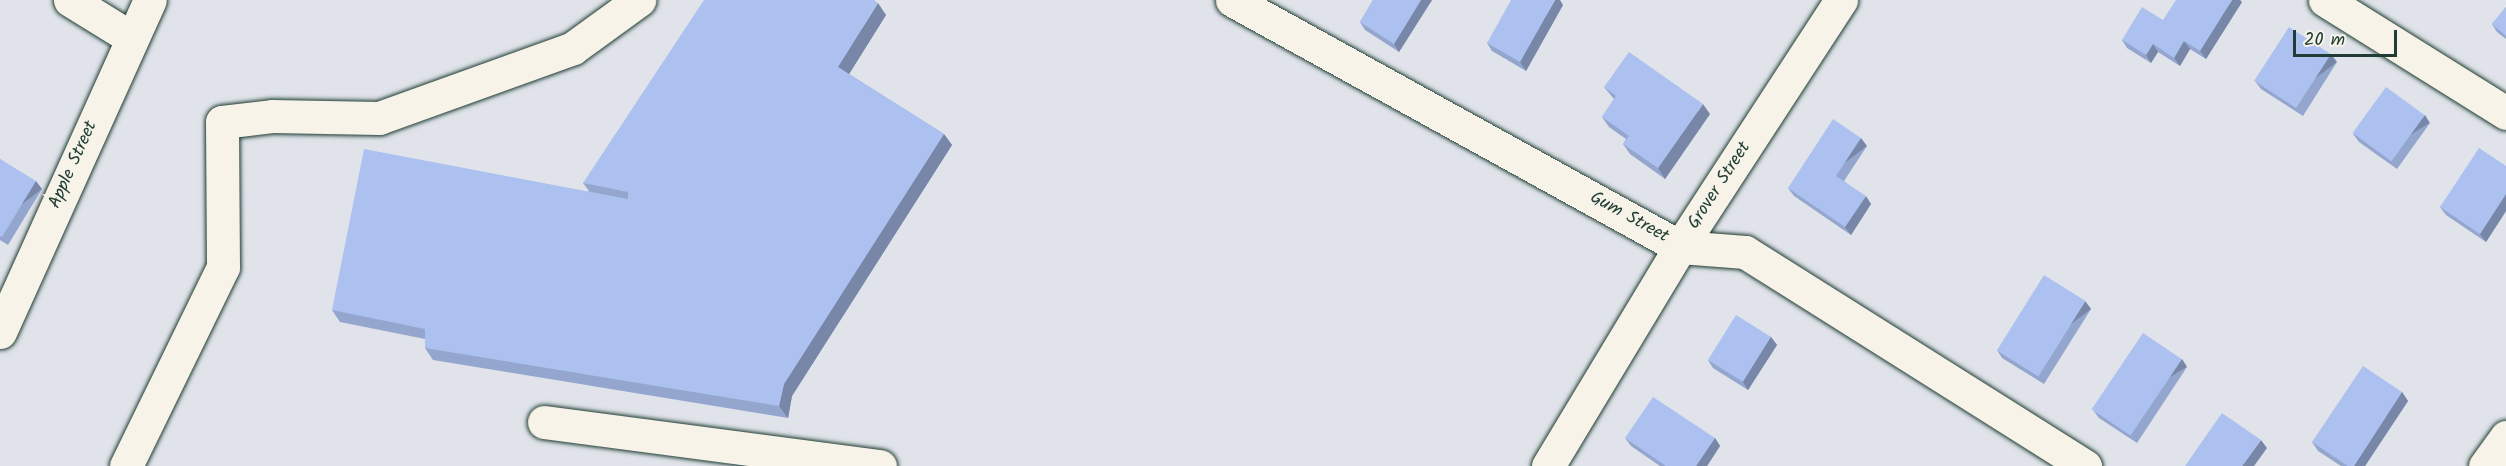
<!DOCTYPE html>
<style>
body{margin:0}
#map{position:relative;width:2506px;height:466px;overflow:hidden;background:#e0e4ea;font-family:Kalam,sans-serif}
div>[style]{position:absolute}
[style*='--x']{left:calc(var(--x)*1px);top:calc(var(--y)*1px);width:calc(var(--w)*1px);rotate:calc(var(--a)*1deg)}
.roads{filter:drop-shadow(0 0 2px #1f3d34) drop-shadow(0 0 2px #1f3d34)}
.minor>*{height:33px;margin:-16.5px;padding:0 16.5px;transform-origin:16.5px;border-radius:16.5px;background:#f7f3e8}
.wall>*{inset:0;background:#94a6ce}
.shaded-wall>*{inset:0;background:#7887a7;transform-origin:0 0}
.building>*{inset:0;background:#acc1ef;transform-origin:0 0}
span{translate:-50% -50%;white-space:nowrap;text-align:center;line-height:1.15;-webkit-text-stroke:6px #f7f3e8;paint-order:stroke}
.street-label{font-size:18px;color:#1f3d34}
.scale{position:absolute;left:2293px;top:30px;width:104px;height:27px;box-sizing:border-box;border:3px solid #1f3d34;border-top:0;padding-left:8px;font-size:18px;line-height:21px;white-space:nowrap;color:#1f3d34;-webkit-text-stroke:4px #f7f3e8;paint-order:stroke}
</style>
<div id="map">
<div class="roads">
<div class="minor">
<i style="--x:70;--y:0;--w:70;--a:31.7"></i>
<i style="--x:1232;--y:0;--w:512;--a:28.87"></i>
<i style="--x:1680;--y:247;--w:65;--a:4.4"></i>
<i style="--x:1745;--y:252;--w:402;--a:32.2"></i>
<i style="--x:2325;--y:0;--w:213;--a:32"></i>
<i style="--x:0;--y:332;--w:364;--a:-65.7"></i>
<i style="--x:544;--y:422;--w:339;--a:7.5"></i>
<i style="--x:126;--y:466;--w:221;--a:-64"></i>
<i style="--x:223;--y:267;--w:145;--a:-90.4"></i>
<i style="--x:222;--y:122;--w:50;--a:-6.8"></i>
<i style="--x:272;--y:116;--w:107;--a:1.1"></i>
<i style="--x:379;--y:118;--w:206;--a:-19.8"></i>
<i style="--x:573;--y:48;--w:82;--a:-36"></i>
<i style="--x:1548;--y:466;--w:256;--a:-58.9"></i>
<i style="--x:1680;--y:247;--w:295;--a:-56.9"></i>
<i style="--x:2485;--y:466;--w:36;--a:-54"></i>
</div>
</div>
<div class="wall">
<i style="clip-path:polygon(1373px 0,1432px 0,1399px 52px,1365px 30px,1360px 22px)"></i>
<i style="clip-path:polygon(2242px 2px,2206px 59px,2190px 49px,2180px 66px,2158px 52px,2151px 63px,2127px 48px,2122px 40px,2163px 20px)"></i>
<i style="clip-path:polygon(1563px 5px,1526px 71px,1492px 51px,1487px 43px)"></i>
<i style="clip-path:polygon(2506px 7px,2506px 39px,2497px 32px,2492px 24px)"></i>
<i style="clip-path:polygon(886px 15px,849px 74px,944px 134px,952px 145px,792px 396px,788px 418px,433px 360px,425px 348px,425px 339px,340px 322px,332px 310px,589px 191px,583px 183px)"></i>
<i style="clip-path:polygon(2337px 62px,2303px 116px,2261px 89px,2255px 81px)"></i>
<i style="clip-path:polygon(1604px 87px,1710px 114px,1665px 179px,1630px 154px,1623px 144px,1626px 139px,1609px 127px,1602px 117px,1614px 99px)"></i>
<i style="clip-path:polygon(2430px 123px,2397px 169px,2359px 142px,2353px 134px)"></i>
<i style="clip-path:polygon(1867px 146px,1844px 181px,1871px 204px,1851px 235px,1794px 196px,1788px 188px)"></i>
<i style="clip-path:polygon(0 159px,42px 189px,8px 245px,0 240px)"></i>
<i style="clip-path:polygon(2506px 166px,2506px 211px,2486px 242px,2446px 215px,2440px 207px)"></i>
<i style="clip-path:polygon(2085px 301px,2091px 309px,2044px 384px,2002px 358px,1997px 350px)"></i>
<i style="clip-path:polygon(1771px 337px,1777px 345px,1748px 390px,1713px 368px,1708px 360px)"></i>
<i style="clip-path:polygon(2182px 359px,2187px 367px,2137px 443px,2099px 418px,2093px 410px)"></i>
<i style="clip-path:polygon(2402px 392px,2408px 401px,2365px 466px,2341px 466px,2318px 451px,2312px 442px)"></i>
<i style="clip-path:polygon(1625px 438px,1715px 438px,1720px 446px,1707px 466px,1660px 466px,1631px 446px)"></i>
</div>
<div class="shaded-wall">
<i style="clip-path:polygon(1421px 0,1432px 0,1399px 52px,1394px 44px)"></i>
<i style="clip-path:polygon(1555px 0,1560px 0,1563px 5px,1526px 71px,1520px 62px)"></i>
<i style="clip-path:polygon(2232px 0,2240px 0,2242px 2px,2206px 59px,2200px 51px)"></i>
<i style="clip-path:polygon(878px 3px,886px 15px,846px 79px,838px 67px)"></i>
<i style="clip-path:polygon(2184px 41px,2190px 49px,2180px 66px,2174px 58px)"></i>
<i style="clip-path:polygon(2153px 44px,2158px 52px,2151px 63px,2146px 55px)"></i>
<i style="left:2331px;top:54px;width:10px;height:64px;rotate:53deg"></i>
<i style="clip-path:polygon(1703px 104px,1710px 114px,1665px 179px,1658px 168px)"></i>
<i style="left:2425px;top:115px;width:9px;height:57px;rotate:58deg"></i>
<i style="clip-path:polygon(944px 134px,952px 145px,792px 396px,788px 418px,779px 406px,784px 384px)"></i>
<i style="left:1861px;top:138px;width:10px;height:45px;rotate:53deg"></i>
<i style="left:36px;top:181px;width:10px;height:66px;rotate:53deg"></i>
<i style="clip-path:polygon(2506px 194px,2506px 211px,2486px 242px,2480px 234px)"></i>
<i style="clip-path:polygon(1866px 196px,1871px 204px,1851px 235px,1845px 227px)"></i>
<i style="left:2085px;top:301px;width:10px;height:89px;rotate:53deg"></i>
<i style="clip-path:polygon(1771px 337px,1777px 345px,1748px 390px,1743px 382px)"></i>
<i style="left:2182px;top:359px;width:9px;height:91px;rotate:58deg"></i>
<i style="clip-path:polygon(2402px 392px,2408px 401px,2365px 466px,2354px 466px)"></i>
<i style="clip-path:polygon(1715px 438px,1720px 446px,1707px 466px,1696px 466px)"></i>
<i style="clip-path:polygon(2261px 440px,2267px 448px,2254px 466px,2242px 466px)"></i>
</div>
<div class="building">
<i style="clip-path:polygon(704px 0,874px 0,878px 3px,838px 67px,944px 134px,784px 384px,779px 406px,425px 348px,425px 329px,332px 310px,364px 149px,628px 199px,628px 192px,583px 183px)"></i>
<i style="clip-path:polygon(1373px 0,1421px 0,1394px 44px,1360px 22px)"></i>
<i style="clip-path:polygon(1511px 0,1555px 0,1520px 62px,1487px 43px)"></i>
<i style="clip-path:polygon(2176px 0,2232px 0,2200px 51px,2184px 41px,2174px 58px,2153px 44px,2146px 55px,2122px 40px,2142px 7px,2163px 20px)"></i>
<i style="clip-path:polygon(2506px 7px,2506px 36px,2492px 24px)"></i>
<i style="left:2289px;top:27px;width:50px;height:64px;rotate:33deg"></i>
<i style="clip-path:polygon(1629px 52px,1703px 104px,1658px 168px,1623px 144px,1629px 136px,1602px 117px,1616px 96px,1604px 87px)"></i>
<i style="left:2386px;top:87px;width:48px;height:57px;rotate:36deg"></i>
<i style="clip-path:polygon(1833px 119px,1861px 138px,1836px 176px,1866px 196px,1845px 227px,1788px 188px)"></i>
<i style="clip-path:polygon(2479px 148px,2506px 166px,2506px 194px,2480px 234px,2440px 207px)"></i>
<i style="clip-path:polygon(0 159px,36px 181px,2px 237px,0 236px)"></i>
<i style="left:2044px;top:275px;width:49px;height:89px;rotate:32deg"></i>
<i style="left:1736px;top:315px;width:41px;height:53px;rotate:32deg"></i>
<i style="left:2143px;top:333px;width:47px;height:92px;rotate:34deg"></i>
<i style="clip-path:polygon(2363px 366px,2402px 392px,2354px 466px,2348px 466px,2312px 442px)"></i>
<i style="clip-path:polygon(1653px 397px,1715px 438px,1696px 466px,1666px 466px,1625px 438px)"></i>
<i style="clip-path:polygon(2222px 413px,2261px 440px,2242px 466px,2185px 466px)"></i>
</div>
<div class="street-label">
<span style="left:74px;top:165px;rotate:-66deg">Apple Street</span>
<span style="left:1720px;top:186px;rotate:-57deg">Grover Street</span>
<span style="left:1629px;top:218px;rotate:29deg">Gum Street</span>
</div>
<div class="scale">20 m</div>
</div>
